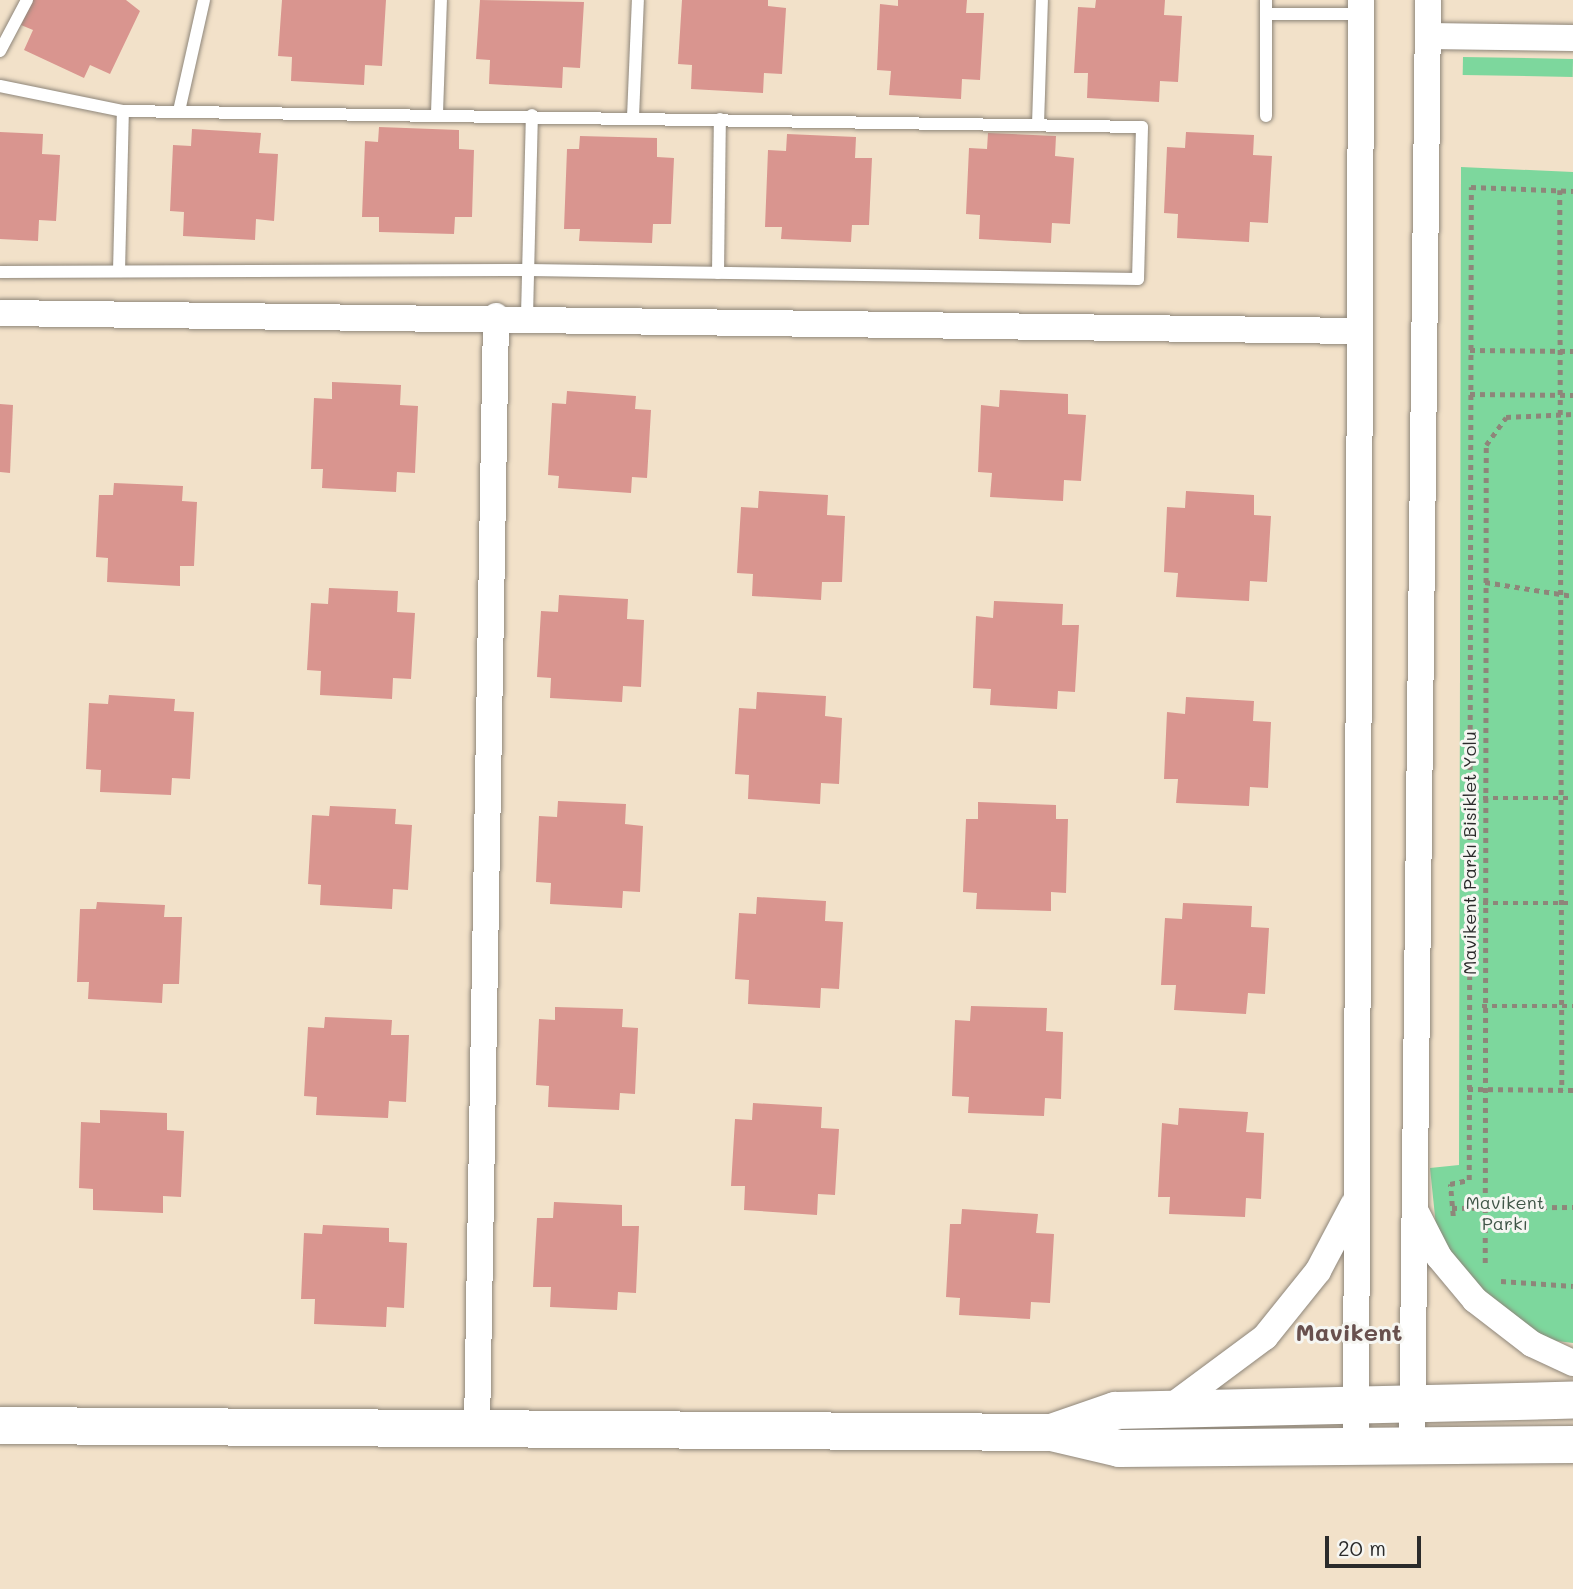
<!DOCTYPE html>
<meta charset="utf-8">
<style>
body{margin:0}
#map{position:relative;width:1573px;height:1589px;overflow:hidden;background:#f2e1c9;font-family:Mali,sans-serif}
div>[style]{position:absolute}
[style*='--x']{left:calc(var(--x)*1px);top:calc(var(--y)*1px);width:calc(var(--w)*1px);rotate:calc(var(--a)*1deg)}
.green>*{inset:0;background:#7dd79d;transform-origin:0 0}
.building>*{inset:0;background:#d9958f}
.path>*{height:4.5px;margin-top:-2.25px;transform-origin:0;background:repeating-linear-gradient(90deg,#8e867a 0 5px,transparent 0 10px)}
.roads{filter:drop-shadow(0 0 2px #8e867a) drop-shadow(0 0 2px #8e867a)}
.lane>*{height:12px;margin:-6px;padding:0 6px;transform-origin:6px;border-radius:6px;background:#fff}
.street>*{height:26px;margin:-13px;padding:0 13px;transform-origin:13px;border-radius:13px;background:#fff}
.secondary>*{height:37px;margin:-18.5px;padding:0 18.5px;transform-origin:18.5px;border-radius:18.5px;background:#fff}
span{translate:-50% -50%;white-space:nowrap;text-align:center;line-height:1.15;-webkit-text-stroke:6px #f6f6f2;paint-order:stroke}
.street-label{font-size:18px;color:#2b2b2b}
.park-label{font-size:18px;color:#405648}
.district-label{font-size:24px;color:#68504e;font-weight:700}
.scale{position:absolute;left:1325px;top:1536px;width:96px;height:32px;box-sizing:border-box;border:4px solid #2b2b2b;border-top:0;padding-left:9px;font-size:21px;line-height:24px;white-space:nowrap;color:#2b2b2b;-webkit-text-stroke:5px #f6f6f2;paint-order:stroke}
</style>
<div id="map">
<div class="green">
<i style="left:1463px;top:57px;width:110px;height:18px;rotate:1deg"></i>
<i style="clip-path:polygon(1461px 167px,1573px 172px,1573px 1343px,1549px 1340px,1473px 1294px,1436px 1226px,1430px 1168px,1459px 1165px)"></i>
</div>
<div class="building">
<i style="clip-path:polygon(33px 0,126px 0,140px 11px,110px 74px,90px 65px,84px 78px,24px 50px,33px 30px,21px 25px)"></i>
<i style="clip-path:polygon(282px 0,386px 0,382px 66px,365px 65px,364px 85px,291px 81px,292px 57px,278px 56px)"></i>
<i style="clip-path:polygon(480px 0,584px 2px,580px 68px,563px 67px,562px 88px,489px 84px,490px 60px,476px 59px)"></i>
<i style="clip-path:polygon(682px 0,768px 0,768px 6px,786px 8px,782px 74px,764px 73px,763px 93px,691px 89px,692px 65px,678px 64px)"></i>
<i style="clip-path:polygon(898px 0,967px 0,966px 13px,984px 13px,980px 80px,962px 79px,961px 99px,889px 95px,891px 71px,877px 70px,880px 4px,898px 6px)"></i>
<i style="clip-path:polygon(1096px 0,1165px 0,1164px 15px,1182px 16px,1178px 82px,1160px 81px,1159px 102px,1087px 98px,1088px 73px,1074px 73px,1078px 7px,1095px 8px)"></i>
<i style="clip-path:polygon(379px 127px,459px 130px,459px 149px,474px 150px,472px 217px,455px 217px,454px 234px,379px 232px,379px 217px,362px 217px,365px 141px,378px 142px)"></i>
<i style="clip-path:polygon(192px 129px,261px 133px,259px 153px,278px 154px,274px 221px,256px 219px,255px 240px,183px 236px,184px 212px,170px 211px,173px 145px,191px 146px)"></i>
<i style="clip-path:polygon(0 132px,43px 134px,42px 154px,60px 155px,56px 221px,39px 220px,38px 241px,0 239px)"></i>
<i style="clip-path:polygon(1186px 132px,1254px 135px,1253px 155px,1272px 156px,1268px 223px,1250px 222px,1249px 242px,1177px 238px,1178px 214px,1164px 213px,1167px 147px,1185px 148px)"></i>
<i style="clip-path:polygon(988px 133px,1056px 136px,1055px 156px,1074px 158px,1070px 224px,1052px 223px,1051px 243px,979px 239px,980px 215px,966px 214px,969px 148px,987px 149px)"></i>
<i style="clip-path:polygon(787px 134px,856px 137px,855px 158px,872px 158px,869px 225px,852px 225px,851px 242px,781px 239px,782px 227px,765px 227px,768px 150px,786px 151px)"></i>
<i style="clip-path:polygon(580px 136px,657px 138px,657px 157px,674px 158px,671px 224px,653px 224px,652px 243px,579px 241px,580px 229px,564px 229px,567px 149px,579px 149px)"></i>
<i style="clip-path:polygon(332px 382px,401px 385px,400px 405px,418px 406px,415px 473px,397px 472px,396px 492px,322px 488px,323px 469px,311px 469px,314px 398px,332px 399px)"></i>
<i style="clip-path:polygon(1000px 390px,1068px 394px,1068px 414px,1086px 415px,1081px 481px,1064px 480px,1063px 501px,990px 497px,992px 473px,978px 472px,981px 405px,999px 407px)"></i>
<i style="clip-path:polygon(567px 391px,636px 396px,635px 409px,651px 410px,647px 478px,632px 477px,631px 493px,558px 488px,559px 476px,548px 475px,552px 403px,566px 404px)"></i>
<i style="clip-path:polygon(0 404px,13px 405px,10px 473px,0 472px)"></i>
<i style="clip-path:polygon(114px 483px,183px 486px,182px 501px,197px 502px,194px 566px,180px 566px,180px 586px,107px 582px,108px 558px,96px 557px,99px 495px,113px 495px)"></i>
<i style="clip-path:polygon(759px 491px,828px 495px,827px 515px,845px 516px,842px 582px,822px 582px,821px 600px,752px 596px,753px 574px,737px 573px,741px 507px,758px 508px)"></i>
<i style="clip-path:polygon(1186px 491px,1254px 495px,1254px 515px,1271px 516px,1267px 582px,1250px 581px,1249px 601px,1176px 597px,1178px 573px,1164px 572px,1167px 507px,1185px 508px)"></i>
<i style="clip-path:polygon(329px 588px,398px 591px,397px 612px,415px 613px,411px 679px,393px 678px,392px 699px,320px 695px,321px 671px,307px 670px,311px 603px,328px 604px)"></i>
<i style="clip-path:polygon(559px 595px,628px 599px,627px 619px,644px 620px,641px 687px,623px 686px,622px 702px,550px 698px,551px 678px,537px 677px,541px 611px,558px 612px)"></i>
<i style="clip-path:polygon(994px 601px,1063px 604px,1062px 625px,1079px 625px,1075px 692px,1058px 691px,1057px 709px,990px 705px,991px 689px,973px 688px,976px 616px,993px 618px)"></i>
<i style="clip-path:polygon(757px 692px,826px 696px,825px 716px,842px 718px,839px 784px,821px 783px,820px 804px,748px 799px,749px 775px,735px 774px,739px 708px,756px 709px)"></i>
<i style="clip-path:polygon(109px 695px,175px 699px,174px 711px,194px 712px,190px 779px,172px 778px,171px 795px,100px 792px,101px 770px,86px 769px,89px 703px,108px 704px)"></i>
<i style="clip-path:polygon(1186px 697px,1254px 701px,1253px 721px,1271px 722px,1268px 788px,1250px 787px,1249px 806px,1176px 803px,1178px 779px,1164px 779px,1167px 712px,1185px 714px)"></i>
<i style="clip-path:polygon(558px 801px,626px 804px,625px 824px,643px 826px,640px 892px,623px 891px,622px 908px,550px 904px,551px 883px,536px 882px,539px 816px,557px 817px)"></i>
<i style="clip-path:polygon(978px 802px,1056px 805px,1056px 819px,1068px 819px,1066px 893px,1051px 892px,1051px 911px,976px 909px,977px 893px,963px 892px,966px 819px,978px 819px)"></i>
<i style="clip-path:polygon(330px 806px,396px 809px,395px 824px,412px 825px,408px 890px,393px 889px,392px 909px,320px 905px,321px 885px,308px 884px,312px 815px,329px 816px)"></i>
<i style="clip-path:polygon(757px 897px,826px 901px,825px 921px,843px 922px,839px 989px,821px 988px,820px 1008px,748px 1004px,749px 980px,735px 979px,739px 913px,756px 914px)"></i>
<i style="clip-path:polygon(97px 902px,165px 905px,164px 917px,182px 917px,179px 984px,163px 984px,162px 1003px,88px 999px,89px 982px,77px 982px,80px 909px,96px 909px)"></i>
<i style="clip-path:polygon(1183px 903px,1252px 906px,1251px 927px,1269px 928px,1265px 994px,1248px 993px,1246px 1014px,1174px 1010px,1176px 985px,1161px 985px,1165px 918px,1182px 919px)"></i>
<i style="clip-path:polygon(971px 1006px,1047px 1008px,1046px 1031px,1063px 1032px,1061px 1099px,1045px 1098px,1044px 1116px,968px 1113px,969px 1097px,952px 1096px,955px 1020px,970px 1021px)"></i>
<i style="clip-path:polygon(555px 1007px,623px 1009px,622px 1027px,638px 1028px,635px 1094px,620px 1093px,619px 1110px,548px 1107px,549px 1086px,536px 1085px,539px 1019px,555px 1020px)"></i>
<i style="clip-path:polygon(325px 1017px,392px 1020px,391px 1035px,409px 1035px,406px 1102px,389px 1101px,388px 1118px,316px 1115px,317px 1097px,304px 1096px,308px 1027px,324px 1028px)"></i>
<i style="clip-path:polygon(753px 1103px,822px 1107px,821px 1128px,839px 1129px,835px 1195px,818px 1194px,817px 1215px,744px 1210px,745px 1186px,731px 1186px,735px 1119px,752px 1120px)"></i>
<i style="clip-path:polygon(1179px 1108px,1248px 1112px,1246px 1132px,1264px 1133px,1261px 1199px,1246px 1198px,1245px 1217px,1169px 1214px,1170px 1197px,1158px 1197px,1162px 1123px,1178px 1125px)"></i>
<i style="clip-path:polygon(100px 1110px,167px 1113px,167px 1130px,184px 1131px,181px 1197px,163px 1196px,163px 1213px,93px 1210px,93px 1189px,79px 1188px,81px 1122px,100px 1123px)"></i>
<i style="clip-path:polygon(554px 1202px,622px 1205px,622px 1226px,639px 1226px,636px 1293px,618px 1292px,617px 1310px,550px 1307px,551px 1287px,533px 1287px,537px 1218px,553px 1218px)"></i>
<i style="clip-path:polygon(962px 1209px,1038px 1214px,1036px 1233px,1054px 1234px,1050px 1303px,1031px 1302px,1030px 1319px,959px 1315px,960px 1298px,946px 1297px,950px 1224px,961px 1224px)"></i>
<i style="clip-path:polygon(323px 1225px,389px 1228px,389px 1242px,407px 1243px,404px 1308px,387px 1307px,386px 1327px,314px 1324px,315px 1299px,301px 1299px,304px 1233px,322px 1234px)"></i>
</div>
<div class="path">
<i style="--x:1560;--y:190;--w:900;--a:89.87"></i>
<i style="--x:1470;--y:350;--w:103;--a:0.6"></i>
<i style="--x:1470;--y:394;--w:103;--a:0.6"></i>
<i style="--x:1485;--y:582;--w:89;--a:9"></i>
<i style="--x:1483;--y:798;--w:90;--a:0"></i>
<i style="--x:1483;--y:903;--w:90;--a:0"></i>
<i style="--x:1482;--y:1006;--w:91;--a:0"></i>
<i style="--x:1468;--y:1089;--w:105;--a:0.5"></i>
<i style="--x:1452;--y:1208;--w:121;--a:-0.5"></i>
<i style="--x:1453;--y:1216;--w:32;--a:-95"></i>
<i style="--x:1450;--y:1184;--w:19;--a:-12"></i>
<i style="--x:1469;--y:1180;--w:993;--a:-89.88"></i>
<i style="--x:1471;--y:187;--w:102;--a:2.2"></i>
<i style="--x:1485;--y:1263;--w:818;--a:-89.93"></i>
<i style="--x:1486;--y:445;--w:34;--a:-54"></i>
<i style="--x:1506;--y:417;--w:67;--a:-2.6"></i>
<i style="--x:1501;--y:1281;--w:72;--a:4"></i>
</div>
<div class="roads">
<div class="lane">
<i style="--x:1266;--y:14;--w:95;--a:0"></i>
<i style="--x:0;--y:51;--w:58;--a:-62.1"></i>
<i style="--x:0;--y:86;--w:126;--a:11.5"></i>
<i style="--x:123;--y:111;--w:1019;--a:0.9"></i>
<i style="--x:1142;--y:127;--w:152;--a:91.5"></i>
<i style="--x:1138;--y:279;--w:610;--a:-179.15"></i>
<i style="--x:528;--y:270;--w:528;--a:179.78"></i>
<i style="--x:179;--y:111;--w:114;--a:-77.3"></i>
<i style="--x:437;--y:113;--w:113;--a:-88"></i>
<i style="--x:1266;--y:116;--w:116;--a:-90"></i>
<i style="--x:633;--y:117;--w:117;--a:-87.6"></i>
<i style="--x:1038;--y:125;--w:125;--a:-88.2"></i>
<i style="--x:119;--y:271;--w:160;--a:-88.6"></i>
<i style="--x:718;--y:273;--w:154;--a:-89.3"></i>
<i style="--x:527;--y:316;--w:201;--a:-88.6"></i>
</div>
<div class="street">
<i style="--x:1428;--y:36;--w:145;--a:0.8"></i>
<i style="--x:0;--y:313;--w:1358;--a:0.76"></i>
<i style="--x:1417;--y:1214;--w:48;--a:62.9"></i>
<i style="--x:1439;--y:1257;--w:56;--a:50.1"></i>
<i style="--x:1475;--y:1300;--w:72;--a:37.7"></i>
<i style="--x:1532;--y:1344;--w:45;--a:24.9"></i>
<i style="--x:1168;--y:1409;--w:121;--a:-36.6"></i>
<i style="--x:1265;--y:1337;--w:85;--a:-51.2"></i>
<i style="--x:1318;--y:1271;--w:75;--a:-62.1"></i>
<i style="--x:477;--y:1428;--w:1112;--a:-89.02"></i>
<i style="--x:1356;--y:1443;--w:1443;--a:-89.8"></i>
<i style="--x:1412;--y:1443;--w:1443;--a:-89.36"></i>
</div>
<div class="secondary">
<i style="--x:0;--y:1425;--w:1051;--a:0.38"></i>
<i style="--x:1051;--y:1432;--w:70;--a:13.2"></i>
<i style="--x:1119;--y:1448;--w:454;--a:-0.5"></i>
<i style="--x:1051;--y:1432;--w:68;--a:-19"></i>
<i style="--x:1115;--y:1410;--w:458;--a:-1.3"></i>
</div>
</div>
<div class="street-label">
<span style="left:1469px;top:853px;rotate:-90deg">Mavikent Parkı Bisiklet Yolu</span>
</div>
<div class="park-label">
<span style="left:1505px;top:1213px">Mavikent<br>Parkı</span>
</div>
<div class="district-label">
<span style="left:1349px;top:1332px">Mavikent</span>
</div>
<div class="scale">20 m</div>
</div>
